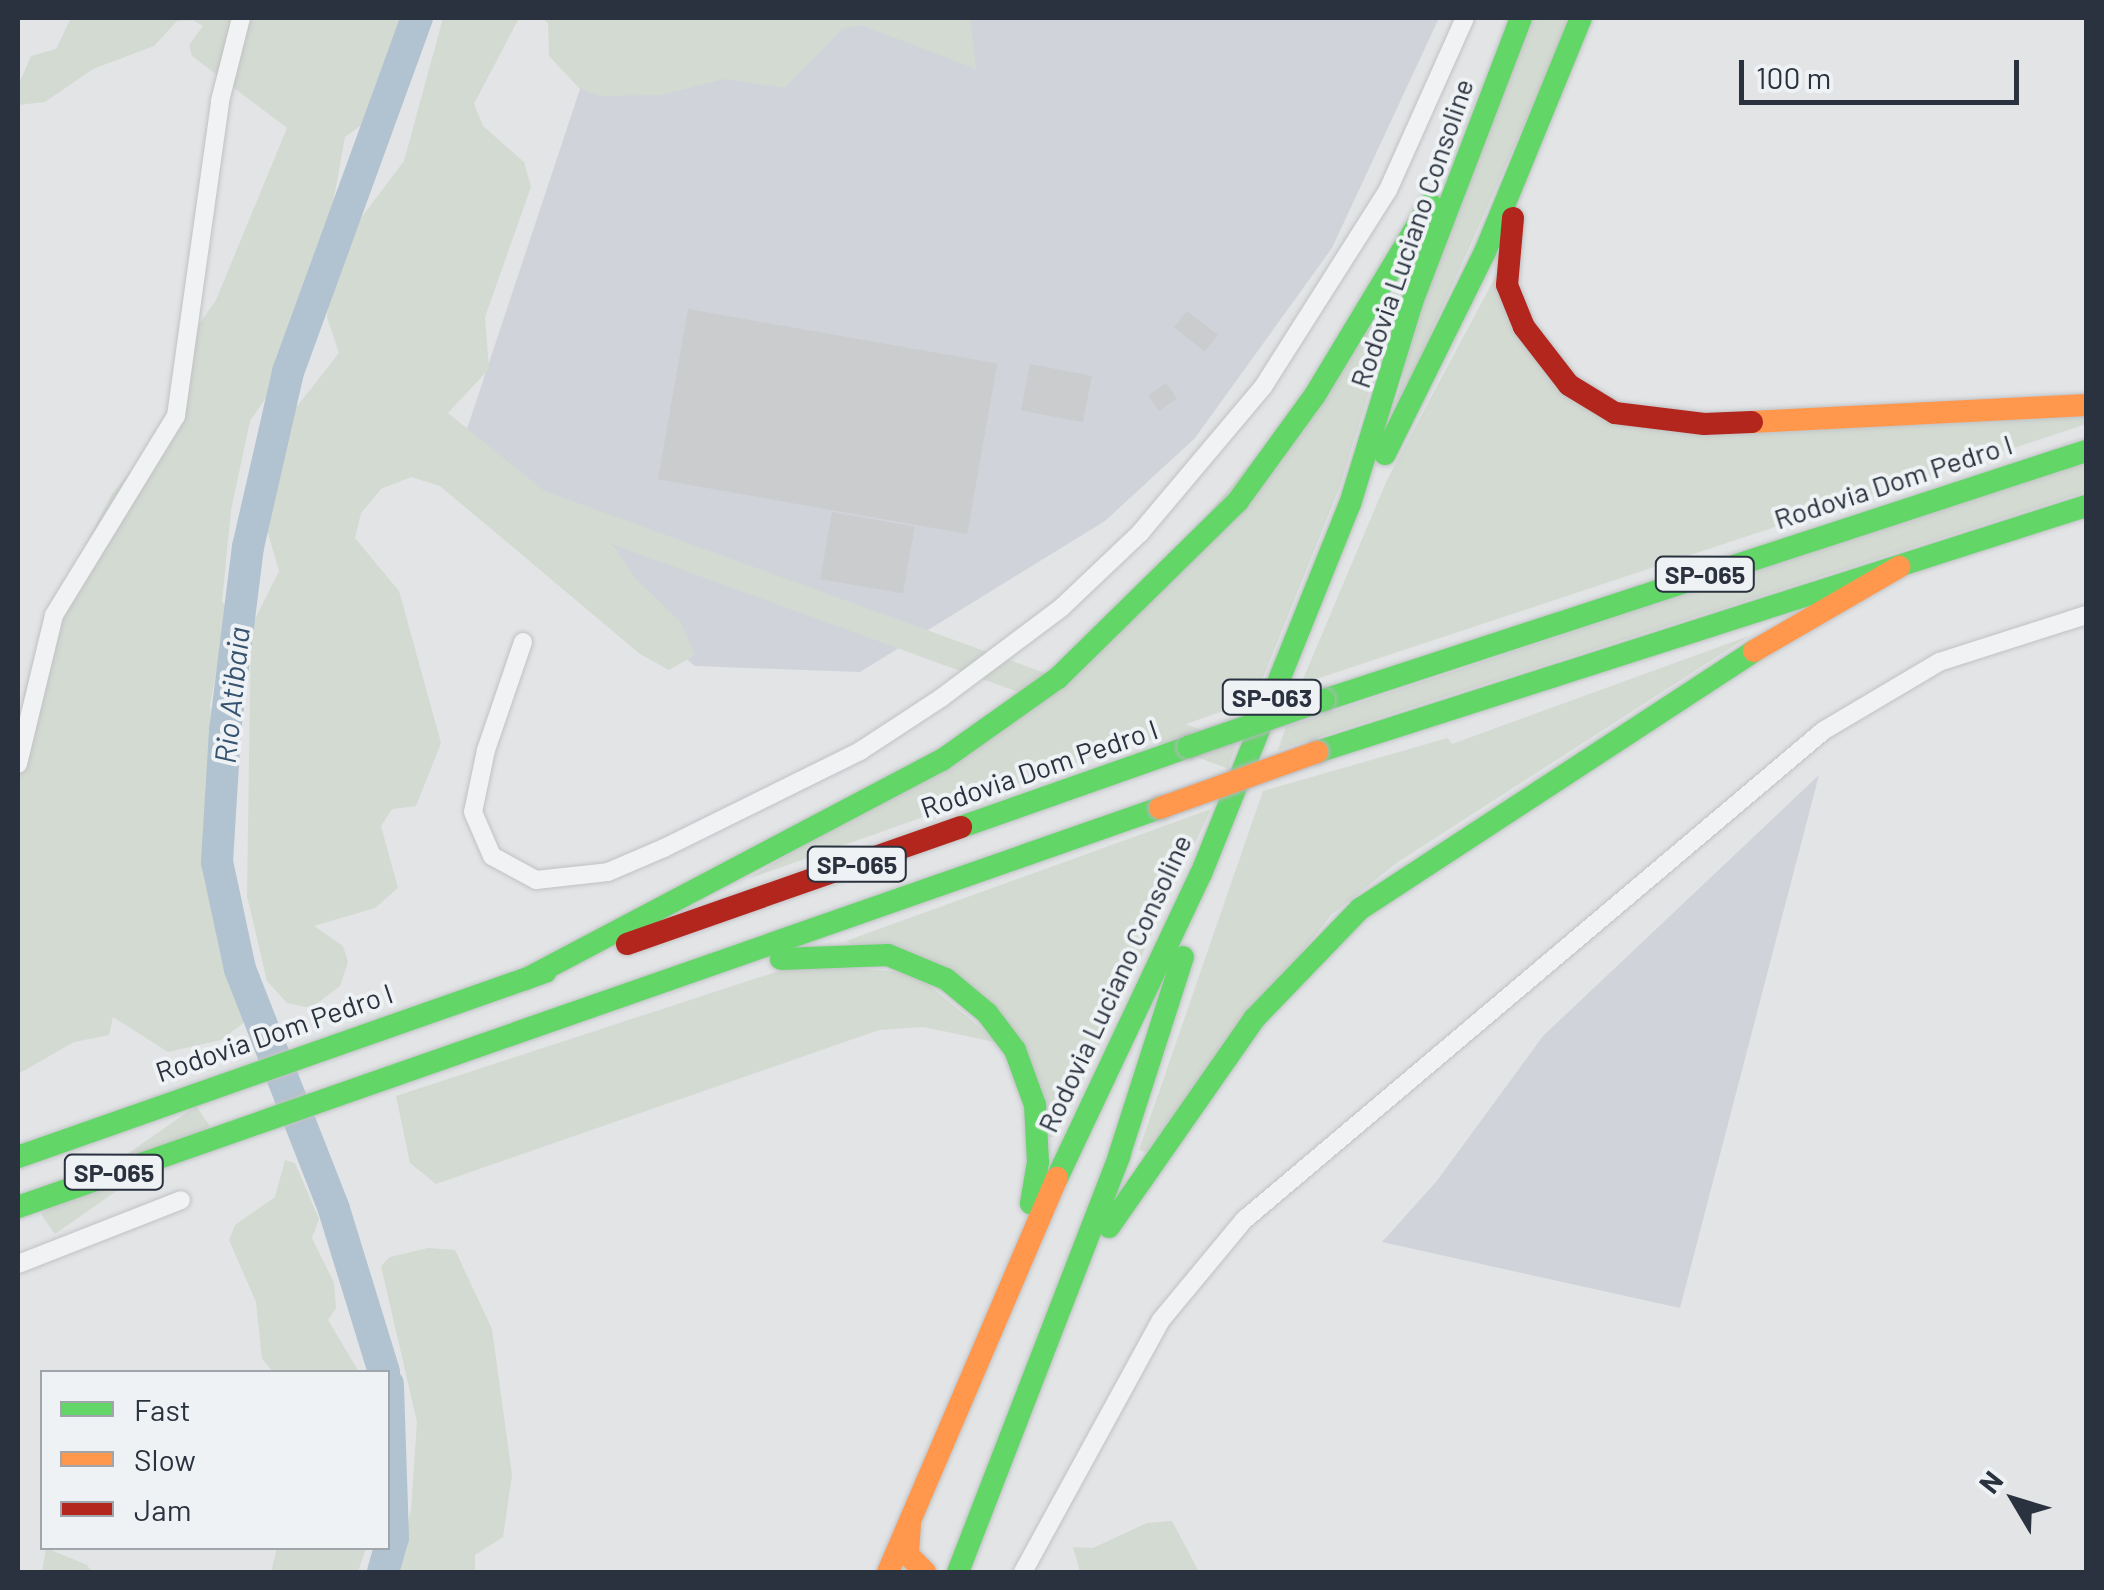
<!DOCTYPE html>
<style>
body{margin:0}
#map{position:relative;width:2104px;height:1590px;overflow:hidden;background:#e2e4e6;font-family:Barlow,sans-serif}
div>[style]{position:absolute}
[style*='--x']{left:calc(var(--x)*1px);top:calc(var(--y)*1px);width:calc(var(--w)*1px);rotate:calc(var(--a)*1deg)}
.built>*{inset:0;background:#d0d3d9}
.green>*{inset:0;background:#d3dad2;transform-origin:0 0}
.river>*{height:32px;margin:-16px;padding:0 16px;transform-origin:16px;border-radius:16px;background:#b1c2d0}
.building>*{inset:0;background:#caccce;transform-origin:0 0}
.roads{filter:drop-shadow(0 0 2px #c0c2c4) drop-shadow(0 0 2px #c0c2c4)}
.street>*{height:18px;margin:-9px;padding:0 9px;transform-origin:9px;border-radius:9px;background:#f0f2f3}
.fast>*{height:22px;margin:-11px;padding:0 11px;transform-origin:11px;border-radius:11px;background:#63d668}
.slow>*{height:22px;margin:-11px;padding:0 11px;transform-origin:11px;border-radius:11px;background:#ff974d}
.jam>*{height:22px;margin:-11px;padding:0 11px;transform-origin:11px;border-radius:11px;background:#b3261e}
.bridges{filter:drop-shadow(0 0 2px #b4b7bb) drop-shadow(0 0 2px #b4b7bb)}
.fast-bridge>*{height:22px;margin:-11px;padding:0 11px;transform-origin:11px;border-radius:11px;background:#63d668}
.slow-bridge>*{height:22px;margin:-11px;padding:0 11px;transform-origin:11px;border-radius:11px;background:#ff974d}
span{translate:-50% -50%;white-space:nowrap;text-align:center;line-height:1.15;-webkit-text-stroke:8px #eff2f5;paint-order:stroke}
.shield-label span{padding:2px 8px;background:#eff2f5;border:2px solid;border-radius:8px;-webkit-text-stroke-width:0}
.shield-label{font-size:25px;color:#29323e;font-weight:700}
.street-label{font-size:28px;color:#29323e}
.water-label{font-size:30px;color:#365370;font-style:italic}
.frame{position:absolute;inset:0;border:20px solid #29323e;pointer-events:none}
.legend{position:absolute;left:40px;top:1370px;width:350px;height:180px;box-sizing:border-box;background:#eff2f5;border:2px solid #a0a5ac;margin:0;padding:12px 18px;list-style:none;font-size:30px;color:#29323e}
.legend li{display:flex;align-items:center;gap:20px;height:50px}
.legend b{width:50px;border:2px solid #a0a5ac}
.north{position:absolute;left:1964px;top:1450px;width:100px;height:100px;-webkit-text-stroke:8px #eff2f5;paint-order:stroke;rotate:308deg;font-size:28px;font-weight:700;line-height:40px;text-align:center;color:#29323e}
.north::after{content:'';display:block;margin:auto;width:35px;height:45px;background:#29323e;clip-path:polygon(50% 0,100% 100%,50% 72%,0 100%)}
.scale{position:absolute;left:1739px;top:60px;width:280px;height:45px;box-sizing:border-box;border:5px solid #29323e;border-top:0;padding-left:12px;font-size:30px;line-height:35px;white-space:nowrap;color:#29323e;-webkit-text-stroke:8px #eff2f5;paint-order:stroke}
</style>
<div id="map">
<div class="built">
<i style="clip-path:polygon(592px 18px,1439px 18px,1332px 248px,1195px 438px,1105px 521px,860px 672px,695px 666px,454px 468px,589px 62px)"></i>
<i style="clip-path:polygon(1819px 775px,1680px 1308px,1382px 1242px,1436px 1182px,1543px 1036px)"></i>
</div>
<div class="green">
<i style="clip-path:polygon(71px 18px,411px 18px,399px 58px,360px 126px,345px 137px,317px 292px,282px 374px,250px 421px,231px 510px,222px 602px,228px 608px,210px 705px,221px 822px,214px 897px,246px 1021px,221px 1040px,168px 1052px,113px 1017px,109px 1035px,74px 1042px,18px 1074px,18px 737px,25px 690px,70px 574px,112px 494px,166px 427px,181px 350px,216px 300px,287px 128px,192px 56px,189px 45px,203px 26px,193px 20px,177px 21px,154px 46px,93px 69px,45px 102px,18px 105px,18px 86px,31px 56px,56px 49px)"></i>
<i style="clip-path:polygon(443px 18px,519px 18px,474px 104px,483px 126px,524px 162px,531px 187px,485px 317px,489px 369px,448px 413px,616px 549px,636px 579px,680px 621px,695px 655px,669px 670px,640px 654px,440px 486px,411px 477px,381px 489px,361px 513px,355px 538px,399px 591px,441px 743px,416px 806px,392px 809px,381px 826px,398px 888px,375px 908px,314px 926px,343px 946px,348px 962px,340px 986px,311px 1008px,287px 1003px,267px 981px,247px 896px,251px 627px,279px 571px,263px 517px,283px 424px,339px 353px,327px 317px,329px 296px,355px 226px,404px 161px)"></i>
<i style="clip-path:polygon(542px 18px,970px 18px,976px 69px,861px 25px,842px 29px,785px 88px,724px 79px,662px 95px,600px 96px,579px 88px,549px 56px,548px 23px)"></i>
<i style="clip-path:polygon(1530px 18px,1572px 18px,1394px 415px,1413px 327px)"></i>
<i style="clip-path:polygon(1498px 272px,1602px 416px,2086px 412px,2086px 424px,1301px 684px,1387px 480px)"></i>
<i style="clip-path:polygon(1403px 281px,1340px 486px,1254px 700px,748px 879px,1062px 688px)"></i>
<i style="clip-path:polygon(2086px 461px,2086px 492px,1278px 750px,1286px 727px)"></i>
<i style="clip-path:polygon(1749px 636px,1398px 862px,1331px 915px,1146px 1152px,1139px 1150px,1263px 791px,1448px 738px,1452px 744px)"></i>
<i style="left:1237px;top:743px;width:27px;height:929px;rotate:110deg"></i>
<i style="clip-path:polygon(1211px 809px,1056px 1136px,1048px 1138px,1009px 1027px,846px 941px)"></i>
<i style="clip-path:polygon(800px 964px,914px 973px,999px 1043px,924px 1027px,879px 1030px,436px 1184px,410px 1163px,396px 1096px)"></i>
<i style="left:196px;top:1106px;width:24px;height:189px;rotate:55deg"></i>
<i style="clip-path:polygon(285px 1160px,295px 1163px,319px 1219px,312px 1238px,334px 1283px,336px 1308px,328px 1320px,359px 1372px,273px 1372px,262px 1359px,256px 1302px,229px 1240px,235px 1225px,275px 1197px)"></i>
<i style="clip-path:polygon(428px 1248px,455px 1250px,492px 1329px,512px 1475px,503px 1537px,475px 1555px,475px 1572px,396px 1571px,411px 1510px,417px 1422px,381px 1266px,390px 1257px)"></i>
<i style="clip-path:polygon(1172px 1521px,1199px 1572px,1080px 1572px,1073px 1547px,1093px 1548px,1147px 1523px)"></i>
<i style="clip-path:polygon(46px 1548px,87px 1565px,92px 1572px,42px 1572px)"></i>
<i style="clip-path:polygon(277px 1548px,366px 1548px,358px 1572px,271px 1572px)"></i>
</div>
<div class="river">
<i style="--x:384;--y:1372;--w:170;--a:-107.1"></i>
<i style="--x:334;--y:1209;--w:258;--a:-111.4"></i>
<i style="--x:240;--y:969;--w:109;--a:-102.1"></i>
<i style="--x:217;--y:862;--w:131;--a:-86.5"></i>
<i style="--x:225;--y:731;--w:185;--a:-82.9"></i>
<i style="--x:248;--y:547;--w:180;--a:-77.1"></i>
<i style="--x:288;--y:372;--w:377;--a:-70"></i>
<i style="--x:383;--y:1572;--w:35;--a:-74"></i>
<i style="--x:393;--y:1538;--w:154;--a:-91.9"></i>
</div>
<div class="building">
<i style="left:688px;top:309px;width:314px;height:173px;rotate:10deg"></i>
<i style="left:1187px;top:311px;width:39px;height:21px;rotate:38deg"></i>
<i style="left:1030px;top:364px;width:63px;height:47px;rotate:11deg"></i>
<i style="left:1166px;top:383px;width:19px;height:22px;rotate:55deg"></i>
<i style="left:832px;top:512px;width:84px;height:68px;rotate:10deg"></i>
</div>
<div class="roads">
<div class="street">
<i style="--x:523;--y:642;--w:114;--a:108.9"></i>
<i style="--x:486;--y:750;--w:63;--a:101.8"></i>
<i style="--x:473;--y:812;--w:48;--a:66.6"></i>
<i style="--x:492;--y:856;--w:50;--a:28.6"></i>
<i style="--x:536;--y:880;--w:72;--a:-6.3"></i>
<i style="--x:608;--y:872;--w:61;--a:-23.2"></i>
<i style="--x:664;--y:848;--w:219;--a:-26.3"></i>
<i style="--x:860;--y:751;--w:97;--a:-33.2"></i>
<i style="--x:941;--y:698;--w:151;--a:-36.9"></i>
<i style="--x:1062;--y:607;--w:108;--a:-43.5"></i>
<i style="--x:1140;--y:533;--w:191;--a:-49.9"></i>
<i style="--x:1263;--y:387;--w:233;--a:-57.6"></i>
<i style="--x:1388;--y:190;--w:188;--a:-65.9"></i>
<i style="--x:18;--y:764;--w:153;--a:-76.4"></i>
<i style="--x:54;--y:615;--w:233;--a:-58.5"></i>
<i style="--x:176;--y:416;--w:318;--a:-82"></i>
<i style="--x:220;--y:101;--w:86;--a:-75.8"></i>
<i style="--x:18;--y:1264;--w:175;--a:-21.4"></i>
<i style="--x:1023;--y:1572;--w:287;--a:-61.3"></i>
<i style="--x:1161;--y:1320;--w:130;--a:-50.3"></i>
<i style="--x:1244;--y:1220;--w:758;--a:-40.18"></i>
<i style="--x:1823;--y:731;--w:135;--a:-30.7"></i>
<i style="--x:1939;--y:662;--w:154;--a:-17.7"></i>
</div>
<div class="fast">
<i style="--x:1385;--y:454;--w:225;--a:-63.7"></i>
<i style="--x:1485;--y:252;--w:253;--a:-67.7"></i>
<i style="--x:1324;--y:700;--w:802;--a:-18.1"></i>
<i style="--x:1317;--y:752;--w:807;--a:-17.74"></i>
<i style="--x:961;--y:827;--w:241;--a:-19.4"></i>
<i style="--x:781;--y:959;--w:107;--a:-2.1"></i>
<i style="--x:888;--y:955;--w:63;--a:22.5"></i>
<i style="--x:946;--y:979;--w:53;--a:39.7"></i>
<i style="--x:987;--y:1013;--w:46;--a:52.9"></i>
<i style="--x:1015;--y:1050;--w:59;--a:70"></i>
<i style="--x:1035;--y:1105;--w:57;--a:87"></i>
<i style="--x:1038;--y:1162;--w:42;--a:99.7"></i>
<i style="--x:526;--y:979;--w:470;--a:-27.8"></i>
<i style="--x:942;--y:760;--w:142;--a:-35.3"></i>
<i style="--x:1058;--y:678;--w:252;--a:-44.5"></i>
<i style="--x:1238;--y:501;--w:131;--a:-54"></i>
<i style="--x:1315;--y:395;--w:223;--a:-58.9"></i>
<i style="--x:18;--y:1157;--w:559;--a:-19.34"></i>
<i style="--x:1057;--y:1178;--w:336;--a:-64.7"></i>
<i style="--x:1201;--y:874;--w:399;--a:-68.1"></i>
<i style="--x:1350;--y:504;--w:211;--a:-72.9"></i>
<i style="--x:1412;--y:302;--w:304;--a:-69"></i>
<i style="--x:18;--y:1207;--w:1210;--a:-19.26"></i>
<i style="--x:1109;--y:1227;--w:254;--a:-55.1"></i>
<i style="--x:1254;--y:1019;--w:153;--a:-46.1"></i>
<i style="--x:1360;--y:909;--w:471;--a:-33.2"></i>
<i style="--x:958;--y:1572;--w:446;--a:-68.8"></i>
<i style="--x:1119;--y:1156;--w:209;--a:-72.2"></i>
</div>
<div class="slow">
<i style="--x:1752;--y:422;--w:334;--a:-2.9"></i>
<i style="--x:1754;--y:651;--w:168;--a:-30.1"></i>
<i style="--x:910;--y:1523;--w:32;--a:94"></i>
<i style="--x:908;--y:1555;--w:24;--a:45"></i>
<i style="--x:888;--y:1572;--w:429;--a:-66.8"></i>
</div>
<div class="jam">
<i style="--x:1513;--y:218;--w:67;--a:95.1"></i>
<i style="--x:1507;--y:285;--w:45;--a:68"></i>
<i style="--x:1524;--y:327;--w:73;--a:52.2"></i>
<i style="--x:1569;--y:385;--w:54;--a:31.3"></i>
<i style="--x:1615;--y:413;--w:90;--a:7"></i>
<i style="--x:1704;--y:424;--w:48;--a:-2.4"></i>
<i style="--x:627;--y:944;--w:354;--a:-19.3"></i>
</div>
</div>
<div class="bridges">
<div class="fast-bridge">
<i style="--x:1188;--y:747;--w:144;--a:-19.1"></i>
</div>
<div class="slow-bridge">
<i style="--x:1160;--y:808;--w:167;--a:-19.6"></i>
</div>
</div>
<div class="shield-label">
<span style="left:1705px;top:574px">SP-065</span>
<span style="left:1272px;top:697px">SP-063</span>
<span style="left:857px;top:864px">SP-065</span>
<span style="left:114px;top:1172px">SP-065</span>
</div>
<div class="street-label">
<span style="left:1411px;top:233px;rotate:-71deg">Rodovia Luciano Consoline</span>
<span style="left:1893px;top:481px;rotate:-18deg">Rodovia Dom Pedro I</span>
<span style="left:1039px;top:768px;rotate:-19deg">Rodovia Dom Pedro I</span>
<span style="left:1114px;top:983px;rotate:-65deg">Rodovia Luciano Consoline</span>
<span style="left:274px;top:1032px;rotate:-19deg">Rodovia Dom Pedro I</span>
</div>
<div class="water-label">
<span style="left:231px;top:695px;rotate:-84deg">Rio Atibaia</span>
</div>
<div class="frame"></div>
<ul class="legend">
<li><b style="height:12px;background:#63d668"></b>Fast</li>
<li><b style="height:12px;background:#ff974d"></b>Slow</li>
<li><b style="height:12px;background:#b3261e"></b>Jam</li>
</ul>
<div class="north">N</div>
<div class="scale">100 m</div>
</div>
